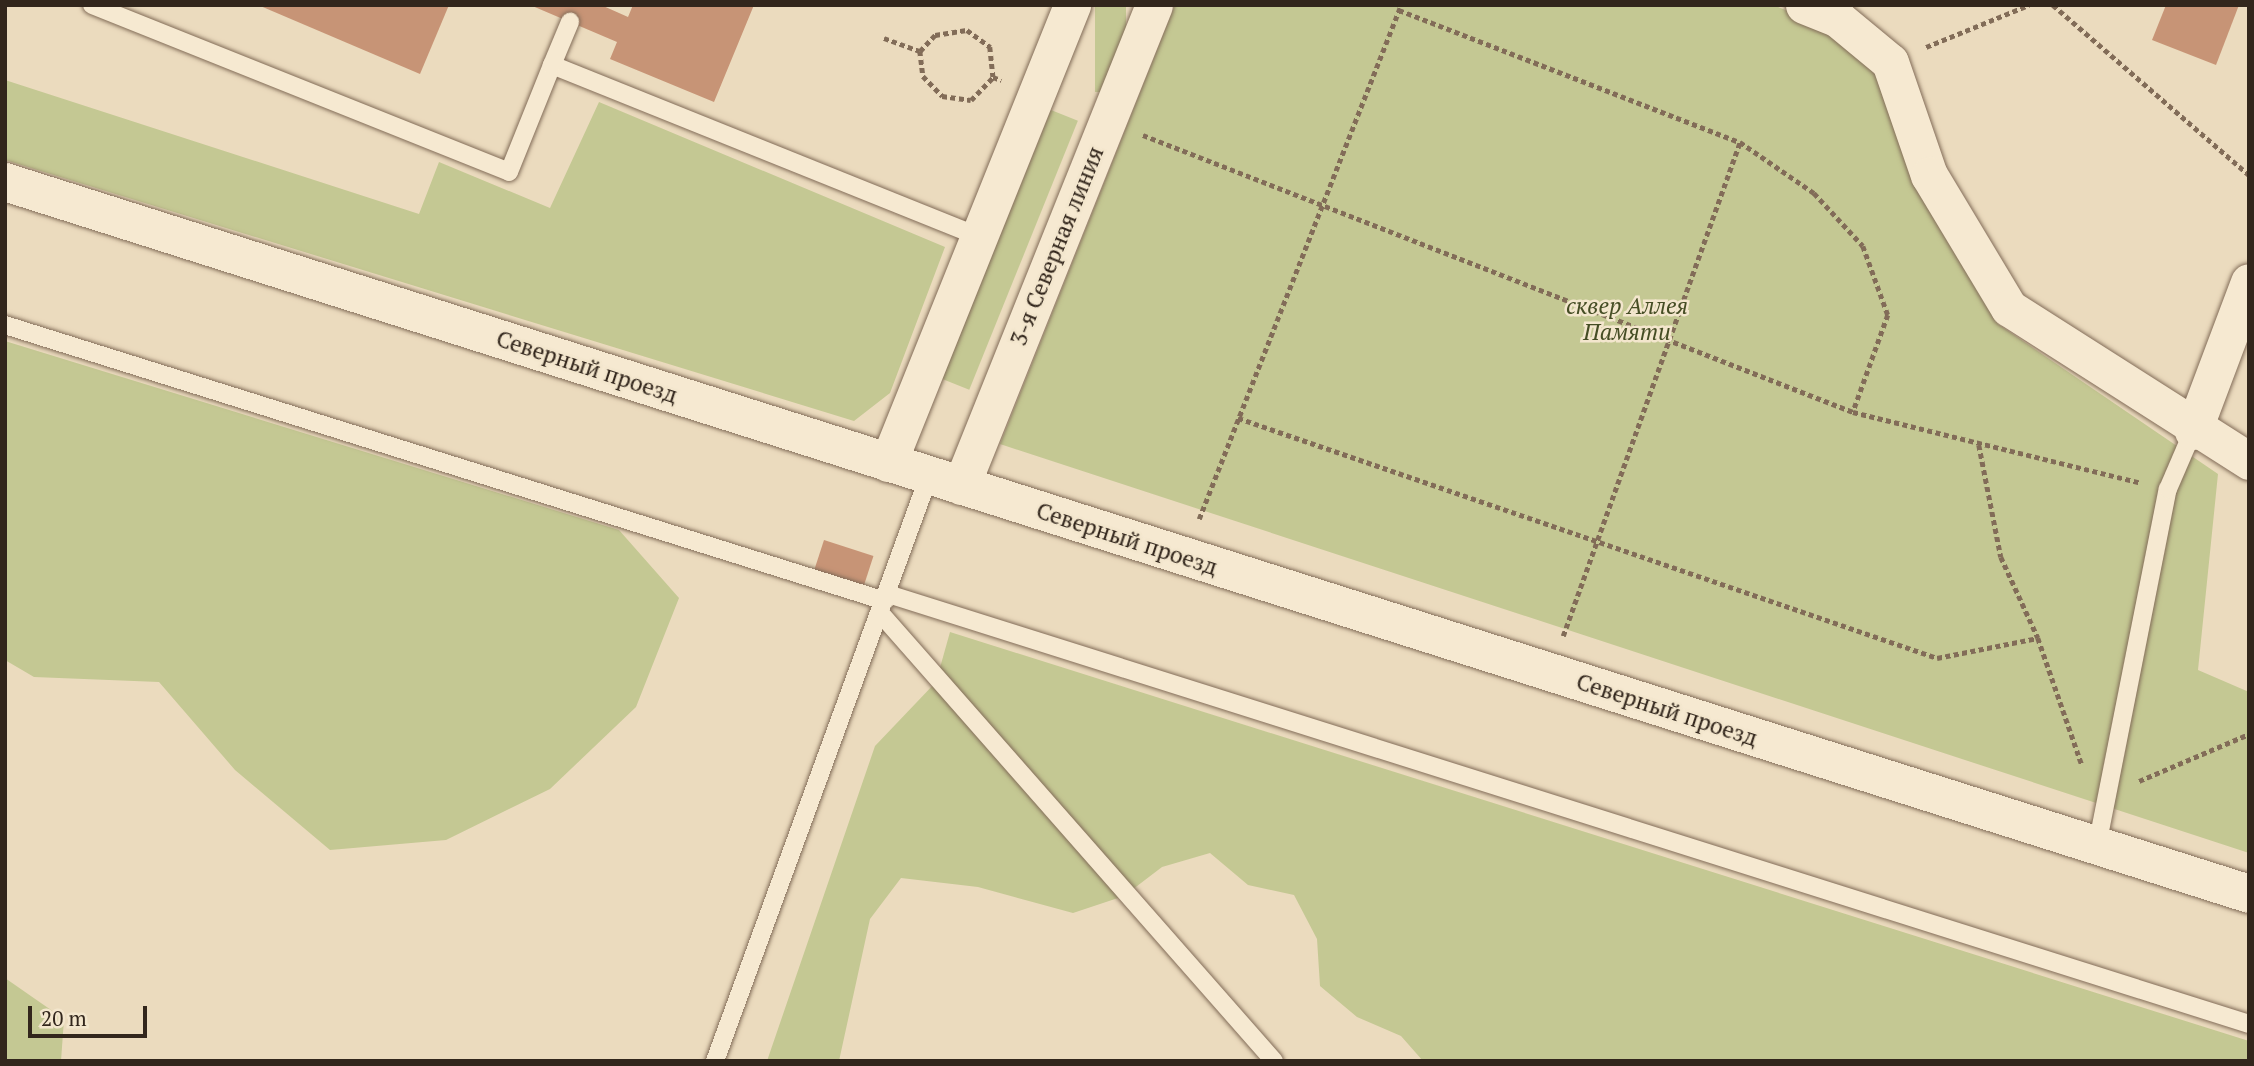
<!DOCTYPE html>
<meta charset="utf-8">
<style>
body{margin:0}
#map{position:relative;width:2254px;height:1066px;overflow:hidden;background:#ebdbbe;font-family:"PT Serif",serif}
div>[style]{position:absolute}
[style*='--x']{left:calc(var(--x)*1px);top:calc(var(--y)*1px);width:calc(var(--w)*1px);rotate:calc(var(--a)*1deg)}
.green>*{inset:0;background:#c4c893;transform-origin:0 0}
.building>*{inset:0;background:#c79476;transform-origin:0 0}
.path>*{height:4.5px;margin-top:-2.25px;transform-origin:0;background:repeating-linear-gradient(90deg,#826c58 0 5px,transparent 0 8.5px)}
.roads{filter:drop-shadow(0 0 2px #826c58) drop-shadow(0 0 2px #826c58)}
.lane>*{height:18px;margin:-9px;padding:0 9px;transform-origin:9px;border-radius:9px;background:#f6e9d1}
.street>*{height:37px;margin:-18.5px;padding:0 18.5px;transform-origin:18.5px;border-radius:18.5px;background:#f6e9d1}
.secondary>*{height:38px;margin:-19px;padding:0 19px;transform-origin:19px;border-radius:19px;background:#f6e9d1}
span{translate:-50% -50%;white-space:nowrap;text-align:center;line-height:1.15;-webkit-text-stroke:5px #f3e6cd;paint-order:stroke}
.street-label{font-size:23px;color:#32261c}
.park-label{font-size:23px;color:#454d24;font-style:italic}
.frame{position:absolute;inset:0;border:7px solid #32261c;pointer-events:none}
.scale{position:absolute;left:28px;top:1006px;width:119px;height:32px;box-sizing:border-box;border:4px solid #32261c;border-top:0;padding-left:9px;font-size:21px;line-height:24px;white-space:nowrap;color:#32261c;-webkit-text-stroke:5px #f3e6cd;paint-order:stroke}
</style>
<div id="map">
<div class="green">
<i style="left:1095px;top:5px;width:31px;height:87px"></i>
<i style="clip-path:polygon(1175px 5px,1773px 5px,1822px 25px,1878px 77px,1914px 185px,1998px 324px,2218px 474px,2198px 670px,2249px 692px,2249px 853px,1000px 444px)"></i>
<i style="clip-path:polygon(5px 80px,419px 214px,439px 162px,550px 208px,599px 102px,945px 247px,890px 393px,854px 421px,5px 160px)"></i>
<i style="left:1051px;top:110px;width:29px;height:290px;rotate:22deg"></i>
<i style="clip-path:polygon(5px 341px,619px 530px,679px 598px,636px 707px,550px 789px,446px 840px,330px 850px,235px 770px,159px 682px,34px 677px,5px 660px)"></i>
<i style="clip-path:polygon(950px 632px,2249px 1041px,2249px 1061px,1423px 1061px,1401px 1036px,1357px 1017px,1320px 986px,1317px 939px,1294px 895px,1248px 885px,1210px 853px,1162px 867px,1124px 896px,1073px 913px,978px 887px,901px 878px,870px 919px,839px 1061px,767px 1061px,875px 746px,936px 682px)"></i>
<i style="clip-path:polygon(5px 978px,64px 1019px,61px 1061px,5px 1061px)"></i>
</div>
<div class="building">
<i style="clip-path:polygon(258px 5px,449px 5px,420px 74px)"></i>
<i style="clip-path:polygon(530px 5px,601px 5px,628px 17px,633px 5px,754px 5px,714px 102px,610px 59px,617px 42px)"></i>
<i style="clip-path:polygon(2166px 5px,2239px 5px,2216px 65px,2152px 40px)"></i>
<i style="left:824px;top:540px;width:52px;height:31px;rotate:18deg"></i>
</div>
<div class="path">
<i style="--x:2053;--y:5;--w:259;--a:40.9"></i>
<i style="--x:1399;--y:10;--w:366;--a:21.2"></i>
<i style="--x:1740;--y:142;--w:90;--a:34.6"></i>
<i style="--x:1814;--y:193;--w:72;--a:47.2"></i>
<i style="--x:1863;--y:246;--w:73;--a:70.1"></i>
<i style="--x:1888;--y:315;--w:103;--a:109.8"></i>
<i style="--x:884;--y:38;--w:38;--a:20"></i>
<i style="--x:920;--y:51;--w:25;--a:83"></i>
<i style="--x:923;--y:76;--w:28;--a:46"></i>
<i style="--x:942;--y:96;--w:29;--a:8"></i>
<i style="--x:971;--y:100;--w:32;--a:-46"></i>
<i style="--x:993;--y:77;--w:9;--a:21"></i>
<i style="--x:1926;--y:47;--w:111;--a:-22.2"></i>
<i style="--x:920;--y:51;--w:22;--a:-47"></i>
<i style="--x:935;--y:35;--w:32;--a:-9"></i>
<i style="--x:967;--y:30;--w:29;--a:36"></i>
<i style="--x:990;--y:47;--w:30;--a:84"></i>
<i style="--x:1143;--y:135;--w:762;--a:21.31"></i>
<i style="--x:1853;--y:412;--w:297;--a:13.8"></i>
<i style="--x:1238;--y:418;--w:739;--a:18.95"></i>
<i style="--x:1937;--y:658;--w:103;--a:-11.2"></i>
<i style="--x:1979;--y:445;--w:114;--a:78.9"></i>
<i style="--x:2001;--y:557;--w:89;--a:65.4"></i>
<i style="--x:2038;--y:638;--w:134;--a:70.9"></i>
<i style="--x:1199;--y:519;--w:552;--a:-68.55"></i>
<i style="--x:1563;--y:636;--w:525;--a:-70.29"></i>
<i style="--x:2139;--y:781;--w:120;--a:-23.1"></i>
</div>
<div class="roads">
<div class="lane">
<i style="--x:92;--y:5;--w:449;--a:21.8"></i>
<i style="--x:509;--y:172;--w:115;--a:-68.1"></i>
<i style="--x:552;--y:65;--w:460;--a:21.9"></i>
<i style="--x:552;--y:65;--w:47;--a:-67.3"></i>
<i style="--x:5;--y:325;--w:922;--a:17.41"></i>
<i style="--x:888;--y:594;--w:1427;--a:17.53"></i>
<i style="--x:881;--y:614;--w:595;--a:48.68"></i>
<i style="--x:2097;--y:846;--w:364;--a:-78.8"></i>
<i style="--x:2168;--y:489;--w:63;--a:-66.7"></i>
<i style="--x:715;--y:1061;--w:623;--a:-69.91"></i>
</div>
<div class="street">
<i style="--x:1804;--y:5;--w:37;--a:22"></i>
<i style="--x:1838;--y:19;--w:67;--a:39.6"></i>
<i style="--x:1890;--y:62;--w:120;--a:71"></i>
<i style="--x:1929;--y:175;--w:155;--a:59"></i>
<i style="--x:2009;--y:308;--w:285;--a:32.5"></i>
<i style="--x:2193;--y:431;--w:159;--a:-69.4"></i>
<i style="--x:888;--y:463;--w:494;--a:-68.1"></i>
<i style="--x:961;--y:486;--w:518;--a:-68.14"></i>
</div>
<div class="secondary">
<i style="--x:5;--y:182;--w:2354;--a:17.6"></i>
</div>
</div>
<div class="street-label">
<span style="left:1057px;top:246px;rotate:-68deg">3-я Северная линия</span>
<span style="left:587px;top:367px;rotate:18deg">Северный проезд</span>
<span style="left:1127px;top:539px;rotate:18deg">Северный проезд</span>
<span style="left:1667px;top:710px;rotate:18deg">Северный проезд</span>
</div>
<div class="park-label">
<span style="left:1627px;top:319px">сквер Аллея<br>Памяти</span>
</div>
<div class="frame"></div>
<div class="scale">20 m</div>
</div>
